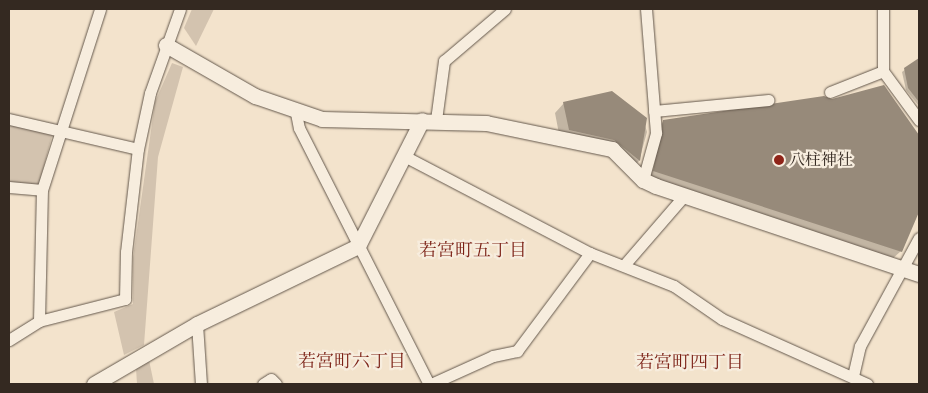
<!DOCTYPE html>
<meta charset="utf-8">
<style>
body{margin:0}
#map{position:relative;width:928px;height:393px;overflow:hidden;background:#f3e3cc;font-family:"IM FELL French Canon","Noto Serif JP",serif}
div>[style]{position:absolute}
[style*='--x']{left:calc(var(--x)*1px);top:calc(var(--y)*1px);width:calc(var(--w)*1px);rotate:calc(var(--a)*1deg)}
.green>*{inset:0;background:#d3c3af}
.shadow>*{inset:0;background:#0003}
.building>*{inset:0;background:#978a7a}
.roads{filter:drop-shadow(0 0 1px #64584c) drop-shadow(0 0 1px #64584c)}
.minor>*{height:11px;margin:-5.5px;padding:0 5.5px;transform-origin:5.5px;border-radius:5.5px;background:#f7edde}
.tertiary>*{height:15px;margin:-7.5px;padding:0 7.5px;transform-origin:7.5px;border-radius:7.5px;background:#f7edde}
.dots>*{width:14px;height:14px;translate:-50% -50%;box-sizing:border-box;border:2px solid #f7edde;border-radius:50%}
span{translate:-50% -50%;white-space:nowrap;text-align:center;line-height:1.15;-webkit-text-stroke:4.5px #f7edde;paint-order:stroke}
.poi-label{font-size:16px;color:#342921}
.left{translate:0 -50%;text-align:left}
.neighbourhood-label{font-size:18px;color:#7a1f14}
.frame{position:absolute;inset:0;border:10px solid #342921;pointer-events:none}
</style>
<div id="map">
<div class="green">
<i style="clip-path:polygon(192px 9px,214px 9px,196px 46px,184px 28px)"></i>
<i style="clip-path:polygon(172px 63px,183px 67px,158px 157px,144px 345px,124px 355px,114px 312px,133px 304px,133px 258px,155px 102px)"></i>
<i style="clip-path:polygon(9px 122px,53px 132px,39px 185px,9px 182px)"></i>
<i style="clip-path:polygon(149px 360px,154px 384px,137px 384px,136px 368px)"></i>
</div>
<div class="shadow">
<i style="clip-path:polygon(919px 59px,919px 106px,906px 90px,902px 72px)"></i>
<i style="clip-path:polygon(884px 87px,919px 138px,919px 209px,901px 251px,891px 260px,645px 181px,654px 131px,663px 122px,832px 100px)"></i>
<i style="clip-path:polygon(564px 103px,643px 118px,647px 132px,639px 161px,630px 170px,605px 149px,560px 139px,555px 113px)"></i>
</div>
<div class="building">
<i style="clip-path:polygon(919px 58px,919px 102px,908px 88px,904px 68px)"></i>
<i style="clip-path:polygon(884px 85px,919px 135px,919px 212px,902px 252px,653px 171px,663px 120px,824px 96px,832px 99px)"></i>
<i style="clip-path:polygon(612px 91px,647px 118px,640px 161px,614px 140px,569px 130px,563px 102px)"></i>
</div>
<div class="roads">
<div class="minor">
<i style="--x:883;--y:9;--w:62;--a:90"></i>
<i style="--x:883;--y:71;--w:61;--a:53.7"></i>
<i style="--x:830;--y:92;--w:57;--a:-21.6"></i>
<i style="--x:654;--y:111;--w:115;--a:-5.5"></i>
<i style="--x:296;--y:113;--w:15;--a:79"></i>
<i style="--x:299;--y:128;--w:287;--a:63.1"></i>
<i style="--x:9;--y:119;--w:132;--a:13.1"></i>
<i style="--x:436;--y:120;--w:60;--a:-82.3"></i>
<i style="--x:444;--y:61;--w:80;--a:-40.4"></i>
<i style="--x:406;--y:157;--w:208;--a:27.6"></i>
<i style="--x:590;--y:253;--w:90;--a:21.4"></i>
<i style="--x:674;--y:286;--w:58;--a:34.5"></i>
<i style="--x:722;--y:319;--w:159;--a:24.1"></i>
<i style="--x:643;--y:180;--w:49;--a:-74.5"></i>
<i style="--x:656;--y:133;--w:124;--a:-94.6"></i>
<i style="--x:9;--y:187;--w:33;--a:5"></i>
<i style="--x:625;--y:264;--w:90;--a:-49.1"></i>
<i style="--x:39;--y:321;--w:131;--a:-88.7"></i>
<i style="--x:42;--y:190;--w:190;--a:-72.2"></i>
<i style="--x:197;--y:324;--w:60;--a:86.2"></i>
<i style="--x:9;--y:340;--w:36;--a:-32"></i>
<i style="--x:39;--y:321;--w:89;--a:-14.3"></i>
<i style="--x:125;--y:299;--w:47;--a:-88.8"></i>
<i style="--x:126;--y:252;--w:104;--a:-83.4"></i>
<i style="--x:138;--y:149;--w:57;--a:-77.9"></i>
<i style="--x:150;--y:93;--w:89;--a:-70.3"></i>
<i style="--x:853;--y:376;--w:31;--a:-77"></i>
<i style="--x:860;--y:346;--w:123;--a:-61.4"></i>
<i style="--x:263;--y:384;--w:9;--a:-32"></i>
<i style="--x:271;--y:379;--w:7;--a:45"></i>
<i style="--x:431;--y:384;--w:68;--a:-24.3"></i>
<i style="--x:493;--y:356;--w:25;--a:-12"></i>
<i style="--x:517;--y:351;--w:122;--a:-53.3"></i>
</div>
<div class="tertiary">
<i style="--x:166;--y:45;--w:103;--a:29.8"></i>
<i style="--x:255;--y:96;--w:71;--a:18.9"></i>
<i style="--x:322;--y:119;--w:164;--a:1.4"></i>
<i style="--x:486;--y:123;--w:129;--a:11.7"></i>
<i style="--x:612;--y:149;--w:44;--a:45"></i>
<i style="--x:643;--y:180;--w:14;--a:25"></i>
<i style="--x:656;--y:186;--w:277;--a:18.5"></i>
<i style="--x:94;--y:384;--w:119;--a:-30.2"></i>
<i style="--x:197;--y:324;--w:179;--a:-25.8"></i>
<i style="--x:358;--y:246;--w:141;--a:-63.1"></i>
</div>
</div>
<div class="dots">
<i style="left:779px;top:160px;background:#8f2418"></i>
</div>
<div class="poi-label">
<span class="left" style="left:789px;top:160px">八柱神社</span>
</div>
<div class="neighbourhood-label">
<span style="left:473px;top:251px">若宮町五丁目</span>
<span style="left:352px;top:362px">若宮町六丁目</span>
<span style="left:690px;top:363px">若宮町四丁目</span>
</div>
<div class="frame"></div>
</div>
